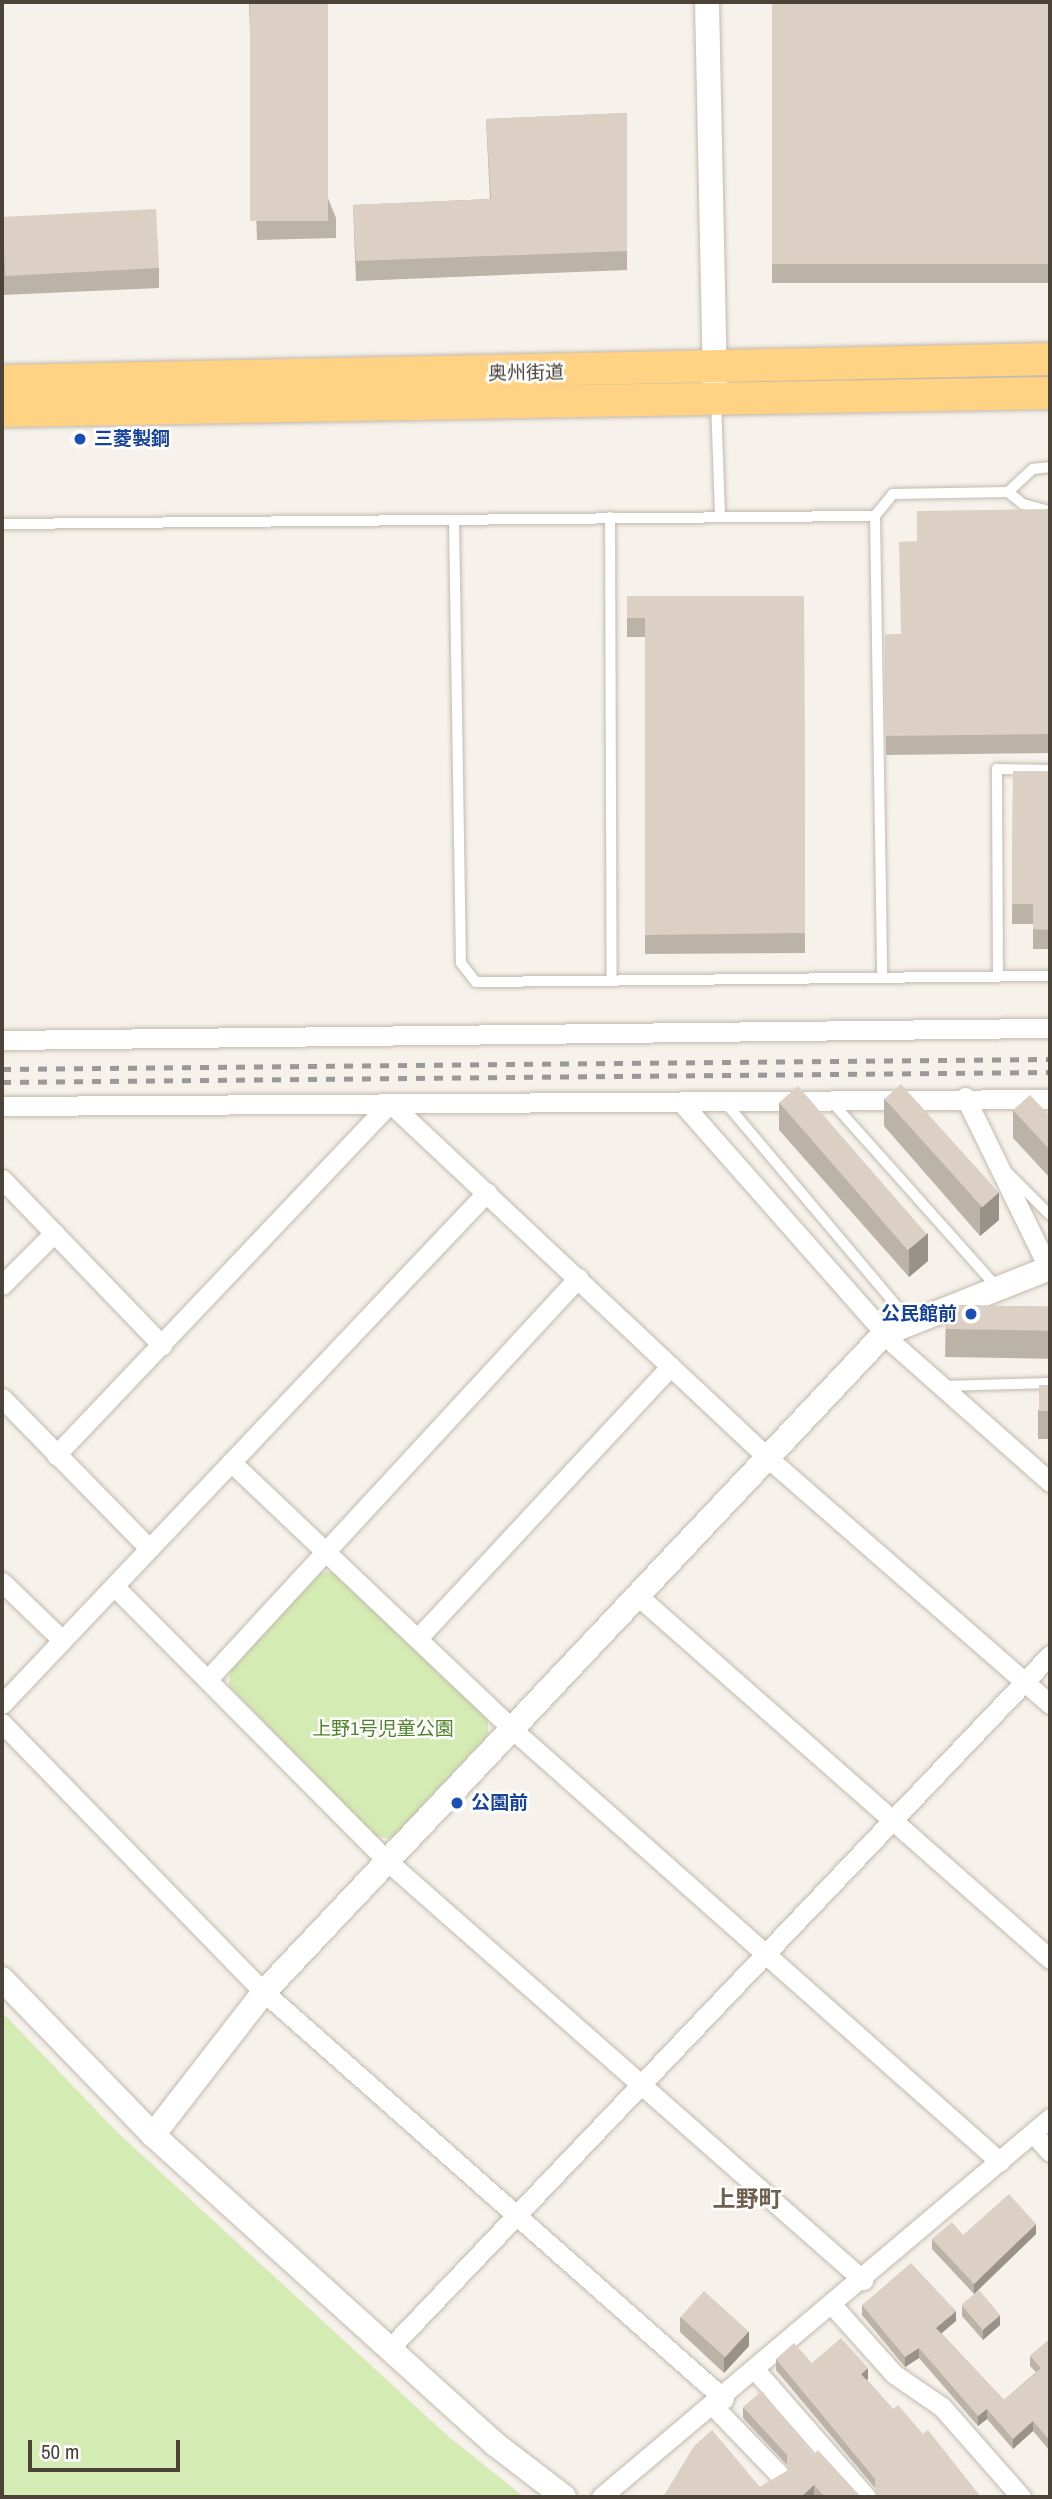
<!DOCTYPE html>
<meta charset="utf-8">
<style>
body{margin:0}
#map{position:relative;width:1052px;height:2499px;overflow:hidden;background:#f6f2eb;font-family:"Archivo Narrow","Noto Sans JP",sans-serif}
div>[style]{position:absolute}
[style*='--x']{left:calc(var(--x)*1px);top:calc(var(--y)*1px);width:calc(var(--w)*1px);rotate:calc(var(--a)*1deg)}
.green>*{inset:0;background:#d4ebb3}
.roads{filter:drop-shadow(0 0 2px #c2b9ad) drop-shadow(0 0 2px #c2b9ad)}
.service>*{height:10px;margin:-5px;padding:0 5px;transform-origin:5px;border-radius:5px;background:#fff}
.minor>*{height:19px;margin:-9.5px;padding:0 9.5px;transform-origin:9.5px;border-radius:9.5px;background:#fff}
.tertiary>*{height:24px;margin:-12px;padding:0 12px;transform-origin:12px;border-radius:12px;background:#fff}
.trunk>*{height:32px;margin:-16px;padding:0 16px;transform-origin:16px;border-radius:16px;background:#ffd284}
.rail>*{height:5px;margin-top:-2.5px;transform-origin:0;background:repeating-linear-gradient(90deg,#999 0 9px,transparent 0 18px)}
.wall>*{inset:0;background:#bcb3a8;transform-origin:0 0}
.shaded-wall>*{inset:0;background:#999288}
.building>*{inset:0;background:#dbd0c3;transform-origin:0 0}
.dots>*{width:19px;height:19px;translate:-50% -50%;box-sizing:border-box;border:4px solid #fff;border-radius:50%}
span{translate:-50% -50%;white-space:nowrap;text-align:center;line-height:1.15;-webkit-text-stroke:5px #fff;paint-order:stroke}
.street-label{font-size:19px;color:#4b4238}
.transit-label{font-size:19px;color:#164399;font-weight:700}
.left{translate:0 -50%;text-align:left}
.right{translate:-100% -50%;text-align:right}
.park-label{font-size:19px;color:#4d8028}
.quarter-label{font-size:23px;color:#6e604f;font-weight:700}
.frame{position:absolute;inset:0;border:4px solid #4b4238;pointer-events:none}
.scale{position:absolute;left:28px;top:2440px;width:152px;height:32px;box-sizing:border-box;border:4px solid #4b4238;border-top:0;padding-left:9px;font-size:21px;line-height:24px;white-space:nowrap;color:#4b4238;-webkit-text-stroke:5px #fff;paint-order:stroke}
</style>
<div id="map">
<div class="green">
<i style="clip-path:polygon(320px 1572px,334px 1572px,488px 1719px,488px 1735px,392px 1839px,376px 1837px,229px 1686px,230px 1671px)"></i>
<i style="clip-path:polygon(2px 2012px,118px 2133px,449px 2437px,524px 2497px,2px 2497px)"></i>
</div>
<div class="roads">
<div class="service">
<i style="--x:716;--y:401;--w:115;--a:88"></i>
<i style="--x:1008;--y:492;--w:34;--a:-43"></i>
<i style="--x:1033;--y:469;--w:17;--a:-7"></i>
<i style="--x:875;--y:516;--w:462;--a:89.1"></i>
<i style="--x:610;--y:517;--w:464;--a:89.8"></i>
<i style="--x:454;--y:520;--w:443;--a:89.1"></i>
<i style="--x:461;--y:963;--w:24;--a:52"></i>
<i style="--x:476;--y:982;--w:574;--a:-0.6"></i>
<i style="--x:2;--y:524;--w:873;--a:-0.53"></i>
<i style="--x:875;--y:516;--w:28;--a:-51"></i>
<i style="--x:893;--y:494;--w:115;--a:-1"></i>
<i style="--x:1008;--y:492;--w:19;--a:39"></i>
<i style="--x:1023;--y:504;--w:28;--a:15"></i>
<i style="--x:998;--y:976;--w:207;--a:-90.3"></i>
<i style="--x:997;--y:769;--w:53;--a:1.1"></i>
<i style="--x:724;--y:1101;--w:290;--a:49.9"></i>
<i style="--x:831;--y:1101;--w:248;--a:48.3"></i>
<i style="--x:1008;--y:1173;--w:59;--a:45"></i>
<i style="--x:942;--y:1386;--w:108;--a:-1.6"></i>
</div>
<div class="minor">
<i style="--x:2;--y:1040;--w:1048;--a:-0.66"></i>
<i style="--x:965;--y:1097;--w:194;--a:64"></i>
<i style="--x:681;--y:1102;--w:324;--a:48.6"></i>
<i style="--x:895;--y:1345;--w:207;--a:41.5"></i>
<i style="--x:390;--y:1103;--w:519;--a:43.2"></i>
<i style="--x:768;--y:1458;--w:374;--a:41.1"></i>
<i style="--x:2;--y:1106;--w:1048;--a:-0.38"></i>
<i style="--x:2;--y:1179;--w:231;--a:46.1"></i>
<i style="--x:2;--y:1285;--w:74;--a:-45"></i>
<i style="--x:2;--y:1398;--w:210;--a:45.6"></i>
<i style="--x:56;--y:1455;--w:485;--a:-46.5"></i>
<i style="--x:231;--y:1462;--w:388;--a:43.5"></i>
<i style="--x:512;--y:1729;--w:652;--a:41.58"></i>
<i style="--x:2;--y:1582;--w:83;--a:44"></i>
<i style="--x:114;--y:1586;--w:386;--a:45.2"></i>
<i style="--x:386;--y:1860;--w:636;--a:41.36"></i>
<i style="--x:638;--y:1596;--w:549;--a:41.38"></i>
<i style="--x:418;--y:1638;--w:371;--a:-47.1"></i>
<i style="--x:208;--y:1679;--w:546;--a:-47.3"></i>
<i style="--x:2;--y:1704;--w:705;--a:-46.55"></i>
<i style="--x:2;--y:1723;--w:376;--a:45.8"></i>
<i style="--x:264;--y:1992;--w:614;--a:41.5"></i>
<i style="--x:1033;--y:2133;--w:25;--a:48"></i>
<i style="--x:833;--y:2306;--w:91;--a:48.1"></i>
<i style="--x:894;--y:2374;--w:58;--a:34.5"></i>
<i style="--x:942;--y:2407;--w:120;--a:48.7"></i>
<i style="--x:390;--y:2348;--w:957;--a:-46.4"></i>
<i style="--x:757;--y:2372;--w:166;--a:48.9"></i>
<i style="--x:714;--y:2407;--w:92;--a:45.9"></i>
<i style="--x:601;--y:2497;--w:588;--a:-40.17"></i>
</div>
<div class="tertiary">
<i style="--x:707;--y:2;--w:380;--a:88.8"></i>
<i style="--x:2;--y:1979;--w:217;--a:45.9"></i>
<i style="--x:153;--y:2135;--w:461;--a:42.1"></i>
<i style="--x:495;--y:2444;--w:87;--a:37.5"></i>
<i style="--x:153;--y:2135;--w:181;--a:-52.2"></i>
<i style="--x:264;--y:1992;--w:904;--a:-46.7"></i>
<i style="--x:884;--y:1334;--w:179;--a:-21.7"></i>
</div>
<div class="trunk">
<i style="--x:2;--y:381;--w:1048;--a:-1.2"></i>
<i style="--x:2;--y:411;--w:1048;--a:-0.98"></i>
</div>
</div>
<div class="rail">
<i style="--x:2;--y:1069;--w:1048;--a:-0.55"></i>
<i style="--x:2;--y:1082;--w:1048;--a:-0.55"></i>
</div>
<div class="wall">
<i style="clip-path:polygon(249px 2px,336px 218px,336px 238px,257px 240px)"></i>
<i style="left:772px;top:2px;width:278px;height:281px"></i>
<i style="clip-path:polygon(627px 113px,627px 270px,356px 281px,353px 205px,490px 199px,486px 119px)"></i>
<i style="clip-path:polygon(2px 217px,159px 268px,159px 288px,2px 295px)"></i>
<i style="clip-path:polygon(1050px 509px,1050px 753px,886px 755px,885px 635px,901px 634px)"></i>
<i style="clip-path:polygon(627px 596px,804px 596px,805px 953px,645px 954px,645px 637px,627px 637px)"></i>
<i style="clip-path:polygon(1013px 771px,1050px 771px,1050px 949px,1033px 949px,1033px 924px,1012px 924px)"></i>
<i style="clip-path:polygon(884px 1098px,999px 1220px,980px 1236px,884px 1126px)"></i>
<i style="clip-path:polygon(779px 1102px,928px 1261px,909px 1277px,779px 1130px)"></i>
<i style="clip-path:polygon(1013px 1110px,1050px 1116px,1050px 1178px,1013px 1138px)"></i>
<i style="left:946px;top:1305px;width:104px;height:52px;rotate:1deg"></i>
<i style="clip-path:polygon(1050px 1385px,1050px 1439px,1038px 1439px,1038px 1411px)"></i>
<i style="clip-path:polygon(1036px 2234px,974px 2294px,932px 2249px,932px 2239px,963px 2235px)"></i>
<i style="clip-path:polygon(862px 2305px,956px 2321px,941px 2333px,1004px 2400px,1036px 2372px,1030px 2366px,1030px 2356px,1050px 2339px,1050px 2451px,1033px 2431px,1013px 2449px,987px 2419px,978px 2426px,919px 2358px,905px 2367px,862px 2315px)"></i>
<i style="clip-path:polygon(962px 2306px,1000px 2325px,983px 2340px,962px 2316px)"></i>
<i style="clip-path:polygon(680px 2317px,749px 2346px,724px 2373px,680px 2332px)"></i>
<i style="clip-path:polygon(776px 2359px,812px 2363px,868px 2379px,867px 2380px,893px 2409px,875px 2495px,875px 2488px,776px 2370px)"></i>
<i style="clip-path:polygon(743px 2407px,813px 2455px,861px 2497px,816px 2497px,814px 2496px,812px 2497px,663px 2497px,760px 2487px,787px 2471px,787px 2465px,743px 2418px)"></i>
</div>
<div class="shaded-wall">
<i style="clip-path:polygon(999px 1192px,999px 1220px,980px 1236px,980px 1208px)"></i>
<i style="clip-path:polygon(928px 1233px,928px 1261px,909px 1277px,909px 1249px)"></i>
<i style="clip-path:polygon(1036px 2224px,1036px 2234px,974px 2294px,974px 2284px)"></i>
<i style="clip-path:polygon(956px 2311px,956px 2321px,936px 2338px,936px 2328px)"></i>
<i style="clip-path:polygon(1000px 2315px,1000px 2325px,983px 2340px,983px 2330px)"></i>
<i style="clip-path:polygon(749px 2331px,749px 2346px,724px 2373px,724px 2358px)"></i>
<i style="clip-path:polygon(919px 2348px,919px 2358px,905px 2367px,905px 2357px)"></i>
<i style="clip-path:polygon(868px 2368px,868px 2379px,861px 2384px,861px 2374px)"></i>
<i style="clip-path:polygon(987px 2409px,987px 2419px,978px 2426px,978px 2416px)"></i>
<i style="clip-path:polygon(1033px 2421px,1033px 2431px,1013px 2449px,1013px 2439px)"></i>
<i style="clip-path:polygon(814px 2485px,814px 2496px,812px 2497px,801px 2497px)"></i>
</div>
<div class="building">
<i style="left:250px;top:2px;width:78px;height:219px"></i>
<i style="left:772px;top:2px;width:278px;height:262px"></i>
<i style="clip-path:polygon(627px 113px,627px 251px,356px 261px,353px 205px,491px 199px,486px 119px)"></i>
<i style="left:156px;top:209px;width:59px;height:154px;rotate:87deg"></i>
<i style="clip-path:polygon(1050px 509px,1050px 734px,886px 736px,885px 635px,901px 634px,899px 542px,917px 541px,917px 511px)"></i>
<i style="clip-path:polygon(627px 596px,804px 596px,805px 933px,645px 935px,645px 618px,627px 618px)"></i>
<i style="clip-path:polygon(1013px 771px,1050px 771px,1050px 930px,1033px 929px,1033px 904px,1012px 904px)"></i>
<i style="left:901px;top:1084px;width:146px;height:22px;rotate:48deg"></i>
<i style="left:798px;top:1086px;width:196px;height:25px;rotate:49deg"></i>
<i style="clip-path:polygon(1030px 1095px,1050px 1116px,1050px 1150px,1013px 1110px)"></i>
<i style="left:946px;top:1305px;width:104px;height:24px;rotate:1deg"></i>
<i style="left:1039px;top:1385px;width:11px;height:26px"></i>
<i style="clip-path:polygon(1009px 2194px,1036px 2224px,974px 2284px,932px 2239px,952px 2222px,963px 2235px)"></i>
<i style="clip-path:polygon(911px 2263px,956px 2311px,936px 2328px,1004px 2400px,1041px 2368px,1030px 2356px,1050px 2339px,1050px 2441px,1033px 2421px,1013px 2439px,987px 2409px,978px 2416px,919px 2348px,905px 2357px,862px 2305px)"></i>
<i style="left:979px;top:2290px;width:33px;height:23px;rotate:50deg"></i>
<i style="left:704px;top:2291px;width:60px;height:35px;rotate:42deg"></i>
<i style="clip-path:polygon(841px 2338px,868px 2368px,861px 2374px,893px 2409px,898px 2405px,923px 2434px,928px 2430px,981px 2497px,865px 2497px,875px 2495px,875px 2479px,776px 2359px,794px 2343px,812px 2363px)"></i>
<i style="clip-path:polygon(762px 2391px,813px 2455px,818px 2450px,861px 2497px,825px 2497px,814px 2485px,801px 2497px,663px 2497px,694px 2446px,712px 2430px,760px 2487px,787px 2471px,787px 2455px,743px 2407px)"></i>
</div>
<div class="dots">
<i style="left:80px;top:439px;background:#1a4fb4"></i>
<i style="left:971px;top:1314px;background:#1a4fb4"></i>
<i style="left:457px;top:1803px;background:#1a4fb4"></i>
</div>
<div class="street-label">
<span style="left:526px;top:373px;rotate:-1deg">奥州街道</span>
</div>
<div class="transit-label">
<span class="left" style="left:94px;top:439px">三菱製鋼</span>
<span class="right" style="left:957px;top:1314px">公民館前</span>
<span class="left" style="left:471px;top:1803px">公園前</span>
</div>
<div class="park-label">
<span style="left:383px;top:1729px">上野1号児童公園</span>
</div>
<div class="quarter-label">
<span style="left:747px;top:2199px">上野町</span>
</div>
<div class="frame"></div>
<div class="scale">50 m</div>
</div>
